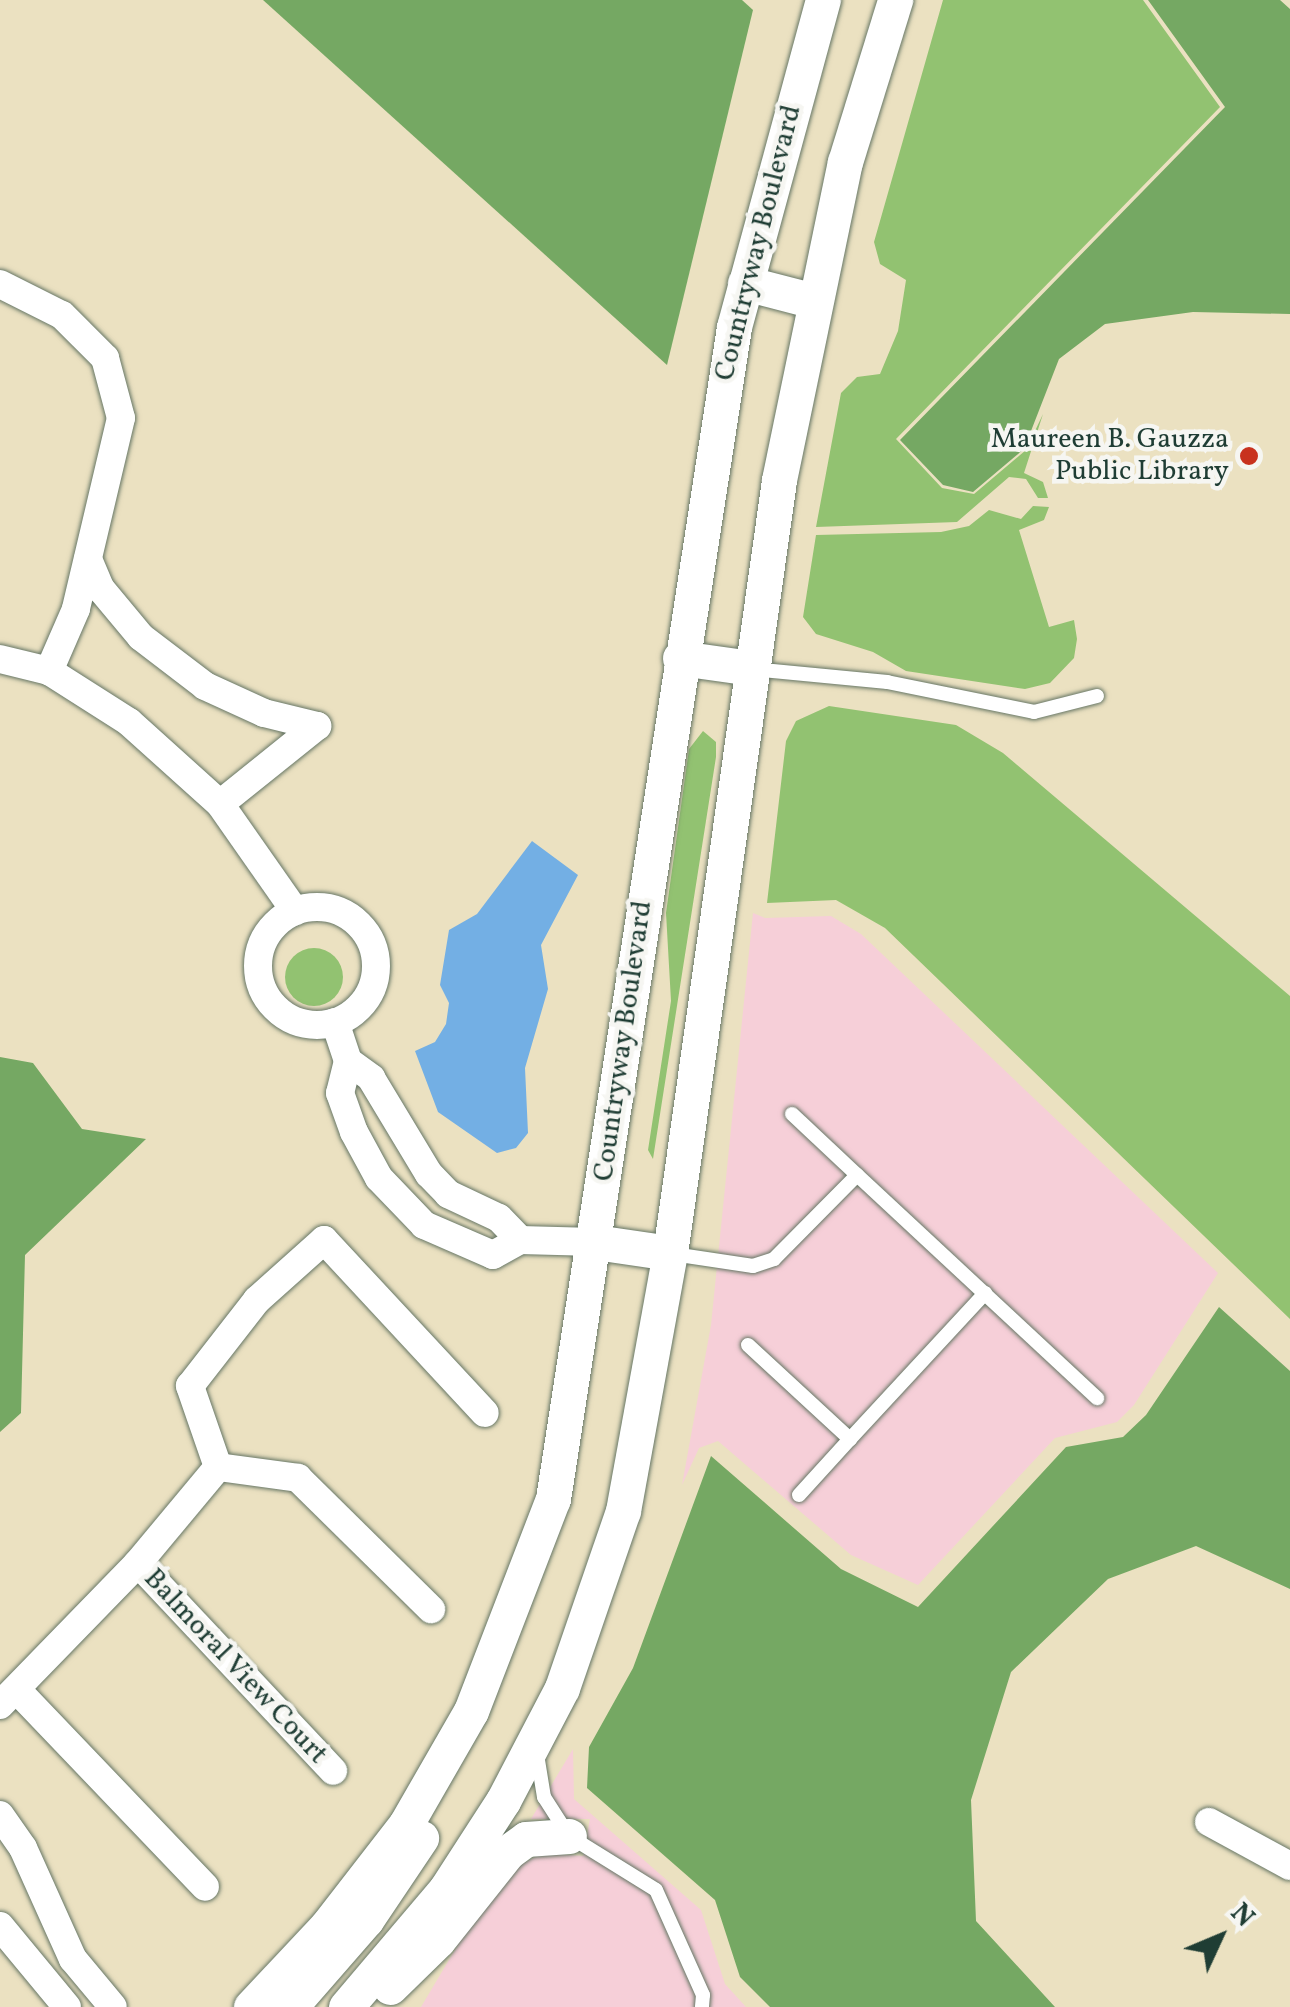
<!DOCTYPE html>
<style>
body{margin:0}
#map{position:relative;width:1290px;height:2007px;overflow:hidden;background:#ebe1c1;font-family:Vollkorn,serif}
div>[style]{position:absolute}
[style*='--x']{left:calc(var(--x)*1px);top:calc(var(--y)*1px);width:calc(var(--w)*1px);rotate:calc(var(--a)*1deg)}
.built>*{inset:0;background:#f6cfd8}
.green>*{inset:0;background:#92c271}
.round{border-radius:50%}
.forest>*{inset:0;background:#75a863}
.water>*{inset:0;background:#73afe4}
.roads{filter:drop-shadow(0 0 2px #667665) drop-shadow(0 0 2px #667665)}
.service>*{height:14px;margin:-7px;padding:0 7px;transform-origin:7px;border-radius:7px;background:#fff}
.minor>*{height:28px;margin:-14px;padding:0 14px;transform-origin:14px;border-radius:14px;background:#fff}
.minor>.ring{margin:-14px;padding:0;box-sizing:content-box;background:none;border:28px solid #fff;border-radius:50%}
.tertiary>*{height:35px;margin:-17.5px;padding:0 17.5px;transform-origin:17.5px;border-radius:17.5px;background:#fff}
.dots>*{width:28px;height:28px;translate:-50% -50%;box-sizing:border-box;border:5px solid #f6f6f2;border-radius:50%}
span{translate:-50% -50%;white-space:nowrap;text-align:center;line-height:1.15;-webkit-text-stroke:9px #f6f6f2;paint-order:stroke}
.street-label{font-size:28px;color:#1f3d34}
.poi-label{font-size:28px;color:#1f3d34}
.right{translate:-100% -50%;text-align:right}
.north{position:absolute;left:1170px;top:1887px;width:100px;height:100px;-webkit-text-stroke:8px #f6f6f2;paint-order:stroke;rotate:46deg;font-size:28px;font-weight:700;line-height:40px;text-align:center;color:#1f3d34}
.north::after{content:'';display:block;margin:auto;width:35px;height:45px;background:#1f3d34;clip-path:polygon(50% 0,100% 100%,50% 72%,0 100%)}
</style>
<div id="map">
<div class="built">
<i style="clip-path:polygon(753px 913px,765px 918px,831px 916px,861px 934px,1218px 1273px,1134px 1405px,1117px 1422px,1055px 1438px,918px 1585px,851px 1555px,718px 1441px,699px 1448px,682px 1485px,711px 1325px)"></i>
<i style="clip-path:polygon(573px 1749px,574px 1799px,701px 1910px,725px 1984px,746px 2007px,421px 2007px,462px 1938px,518px 1866px,543px 1853px,583px 1856px,590px 1819px,531px 1819px)"></i>
</div>
<div class="green">
<i style="clip-path:polygon(943px 0,1143px 0,1220px 107px,896px 439px,942px 488px,974px 494px,1026px 450px,1043px 414px,1024px 473px,1043px 482px,1048px 498px,1038px 498px,1026px 479px,1009px 477px,957px 522px,816px 527px,841px 393px,857px 377px,880px 374px,898px 331px,906px 280px,880px 264px,874px 242px)"></i>
<i style="clip-path:polygon(1033px 506px,1049px 507px,1044px 520px,1019px 530px,1049px 627px,1074px 620px,1077px 639px,1074px 658px,1050px 683px,1025px 689px,906px 671px,873px 652px,816px 634px,803px 617px,816px 535px,941px 532px,969px 526px,989px 510px,1021px 519px)"></i>
<i style="clip-path:polygon(829px 706px,956px 725px,1003px 753px,1290px 996px,1290px 1319px,885px 928px,836px 900px,767px 903px,786px 741px,796px 721px)"></i>
<i style="clip-path:polygon(703px 731px,716px 742px,716px 757px,653px 1159px,648px 1150px,671px 1001px,666px 913px,689px 749px)"></i>
<i class="round" style="left:285px;top:948px;width:58px;height:58px"></i>
</div>
<div class="forest">
<i style="clip-path:polygon(263px 0,742px 0,753px 10px,667px 365px)"></i>
<i style="clip-path:polygon(1148px 0,1280px 0,1290px 9px,1290px 314px,1193px 312px,1105px 324px,1059px 359px,1024px 449px,973px 492px,943px 485px,900px 440px,1225px 107px)"></i>
<i style="clip-path:polygon(0 1057px,33px 1063px,82px 1129px,146px 1139px,25px 1255px,21px 1413px,0 1432px)"></i>
<i style="clip-path:polygon(1219px 1307px,1290px 1371px,1290px 1589px,1196px 1546px,1108px 1579px,1011px 1672px,971px 1800px,976px 1921px,1055px 2007px,770px 2007px,740px 1977px,715px 1900px,587px 1788px,589px 1747px,633px 1668px,711px 1456px,841px 1569px,918px 1607px,1066px 1447px,1123px 1437px,1146px 1415px)"></i>
</div>
<div class="water">
<i style="clip-path:polygon(532px 841px,578px 875px,541px 945px,548px 989px,525px 1068px,528px 1133px,516px 1148px,497px 1153px,438px 1112px,415px 1051px,435px 1042px,446px 1024px,449px 1003px,440px 985px,449px 930px,477px 914px)"></i>
</div>
<div class="roads">
<div class="service">
<i style="--x:752;--y:669;--w:136;--a:5.5"></i>
<i style="--x:887;--y:682;--w:150;--a:11.5"></i>
<i style="--x:1034;--y:712;--w:65;--a:-14.3"></i>
<i style="--x:792;--y:1114;--w:89;--a:43.2"></i>
<i style="--x:673;--y:1254;--w:81;--a:8.5"></i>
<i style="--x:753;--y:1266;--w:22;--a:-18"></i>
<i style="--x:774;--y:1259;--w:118;--a:-45.3"></i>
<i style="--x:857;--y:1175;--w:328;--a:42.9"></i>
<i style="--x:748;--y:1345;--w:139;--a:42.7"></i>
<i style="--x:850;--y:1439;--w:199;--a:-47.2"></i>
<i style="--x:799;--y:1495;--w:76;--a:-47.7"></i>
<i style="--x:537;--y:1754;--w:44;--a:80.8"></i>
<i style="--x:544;--y:1797;--w:46;--a:57.3"></i>
<i style="--x:569;--y:1836;--w:102;--a:31.8"></i>
<i style="--x:656;--y:1890;--w:115;--a:65.9"></i>
<i style="--x:703;--y:1995;--w:12;--a:95"></i>
</div>
<div class="minor">
<i style="--x:0;--y:284;--w:69;--a:26.6"></i>
<i style="--x:62;--y:315;--w:61;--a:45"></i>
<i style="--x:105;--y:358;--w:62;--a:75.1"></i>
<i style="--x:121;--y:418;--w:196;--a:103.3"></i>
<i style="--x:76;--y:609;--w:68;--a:113.5"></i>
<i style="--x:88;--y:559;--w:33;--a:67"></i>
<i style="--x:101;--y:589;--w:62;--a:50.2"></i>
<i style="--x:141;--y:637;--w:81;--a:37.4"></i>
<i style="--x:205;--y:686;--w:65;--a:24.6"></i>
<i style="--x:264;--y:713;--w:55;--a:13.8"></i>
<i style="--x:317;--y:726;--w:124;--a:141.2"></i>
<i style="--x:0;--y:659;--w:50;--a:13.8"></i>
<i style="--x:49;--y:671;--w:95;--a:32.5"></i>
<i style="--x:129;--y:722;--w:122;--a:42"></i>
<i style="--x:220;--y:804;--w:131;--a:55"></i>
<i class="ring" style="left:258px;top:907px;width:90px;height:90px"></i>
<i style="--x:335;--y:1022;--w:41;--a:71.6"></i>
<i style="--x:348;--y:1061;--w:33;--a:104"></i>
<i style="--x:340;--y:1093;--w:41;--a:70.3"></i>
<i style="--x:354;--y:1132;--w:52;--a:61.5"></i>
<i style="--x:379;--y:1178;--w:65;--a:46.2"></i>
<i style="--x:424;--y:1225;--w:75;--a:23.5"></i>
<i style="--x:493;--y:1255;--w:31;--a:-29"></i>
<i style="--x:520;--y:1240;--w:75;--a:1.5"></i>
<i style="--x:348;--y:1061;--w:29;--a:36"></i>
<i style="--x:371;--y:1078;--w:112;--a:58.9"></i>
<i style="--x:429;--y:1174;--w:28;--a:46"></i>
<i style="--x:448;--y:1194;--w:56;--a:25.2"></i>
<i style="--x:499;--y:1218;--w:30;--a:46"></i>
<i style="--x:218;--y:1467;--w:86;--a:-109.1"></i>
<i style="--x:190;--y:1386;--w:109;--a:-52.1"></i>
<i style="--x:257;--y:1300;--w:90;--a:-41.8"></i>
<i style="--x:324;--y:1240;--w:236;--a:47.1"></i>
<i style="--x:218;--y:1467;--w:81;--a:7.8"></i>
<i style="--x:298;--y:1478;--w:187;--a:44.6"></i>
<i style="--x:138;--y:1563;--w:285;--a:46.8"></i>
<i style="--x:17;--y:1690;--w:272;--a:46.3"></i>
<i style="--x:0;--y:1705;--w:198;--a:-45.8"></i>
<i style="--x:138;--y:1563;--w:125;--a:-50.2"></i>
<i style="--x:0;--y:1815;--w:40;--a:55.1"></i>
<i style="--x:23;--y:1848;--w:122;--a:65.8"></i>
<i style="--x:73;--y:1959;--w:62;--a:50.2"></i>
<i style="--x:1209;--y:1822;--w:92;--a:28.5"></i>
<i style="--x:0;--y:1926;--w:105;--a:50.4"></i>
</div>
<div class="tertiary">
<i style="--x:745;--y:283;--w:71;--a:14.6"></i>
<i style="--x:680;--y:658;--w:72;--a:8"></i>
<i style="--x:595;--y:1242;--w:76;--a:8.3"></i>
<i style="--x:390;--y:1987;--w:67;--a:-44.4"></i>
<i style="--x:438;--y:1940;--w:112;--a:-51.5"></i>
<i style="--x:508;--y:1852;--w:22;--a:-36"></i>
<i style="--x:526;--y:1839;--w:43;--a:-4"></i>
<i style="--x:251;--y:2007;--w:111;--a:-46.8"></i>
<i style="--x:327;--y:1926;--w:129;--a:-52.2"></i>
<i style="--x:406;--y:1824;--w:130;--a:-60.1"></i>
<i style="--x:471;--y:1711;--w:227;--a:-68.9"></i>
<i style="--x:553;--y:1499;--w:1186;--a:-81.22"></i>
<i style="--x:734;--y:327;--w:339;--a:-74.8"></i>
<i style="--x:290;--y:2007;--w:116;--a:-48.9"></i>
<i style="--x:366;--y:1920;--w:99;--a:-56.1"></i>
<i style="--x:346;--y:2007;--w:155;--a:-49.7"></i>
<i style="--x:446;--y:1889;--w:105;--a:-57.1"></i>
<i style="--x:503;--y:1801;--w:127;--a:-62.4"></i>
<i style="--x:562;--y:1688;--w:187;--a:-71"></i>
<i style="--x:623;--y:1511;--w:262;--a:-79.7"></i>
<i style="--x:670;--y:1253;--w:781;--a:-81.97"></i>
<i style="--x:779;--y:480;--w:325;--a:-78.3"></i>
<i style="--x:845;--y:162;--w:170;--a:-72.8"></i>
</div>
</div>
<div class="dots">
<i style="left:1249px;top:456px;background:#c8321e"></i>
</div>
<div class="street-label">
<span style="left:759px;top:243px;rotate:-76deg">Countryway Boulevard</span>
<span style="left:624px;top:1041px;rotate:-82deg">Countryway Boulevard</span>
<span style="left:235px;top:1667px;rotate:47deg">Balmoral View Court</span>
</div>
<div class="poi-label">
<span class="right" style="left:1229px;top:456px">Maureen B. Gauzza<br>Public Library</span>
</div>
<div class="north">N</div>
</div>
